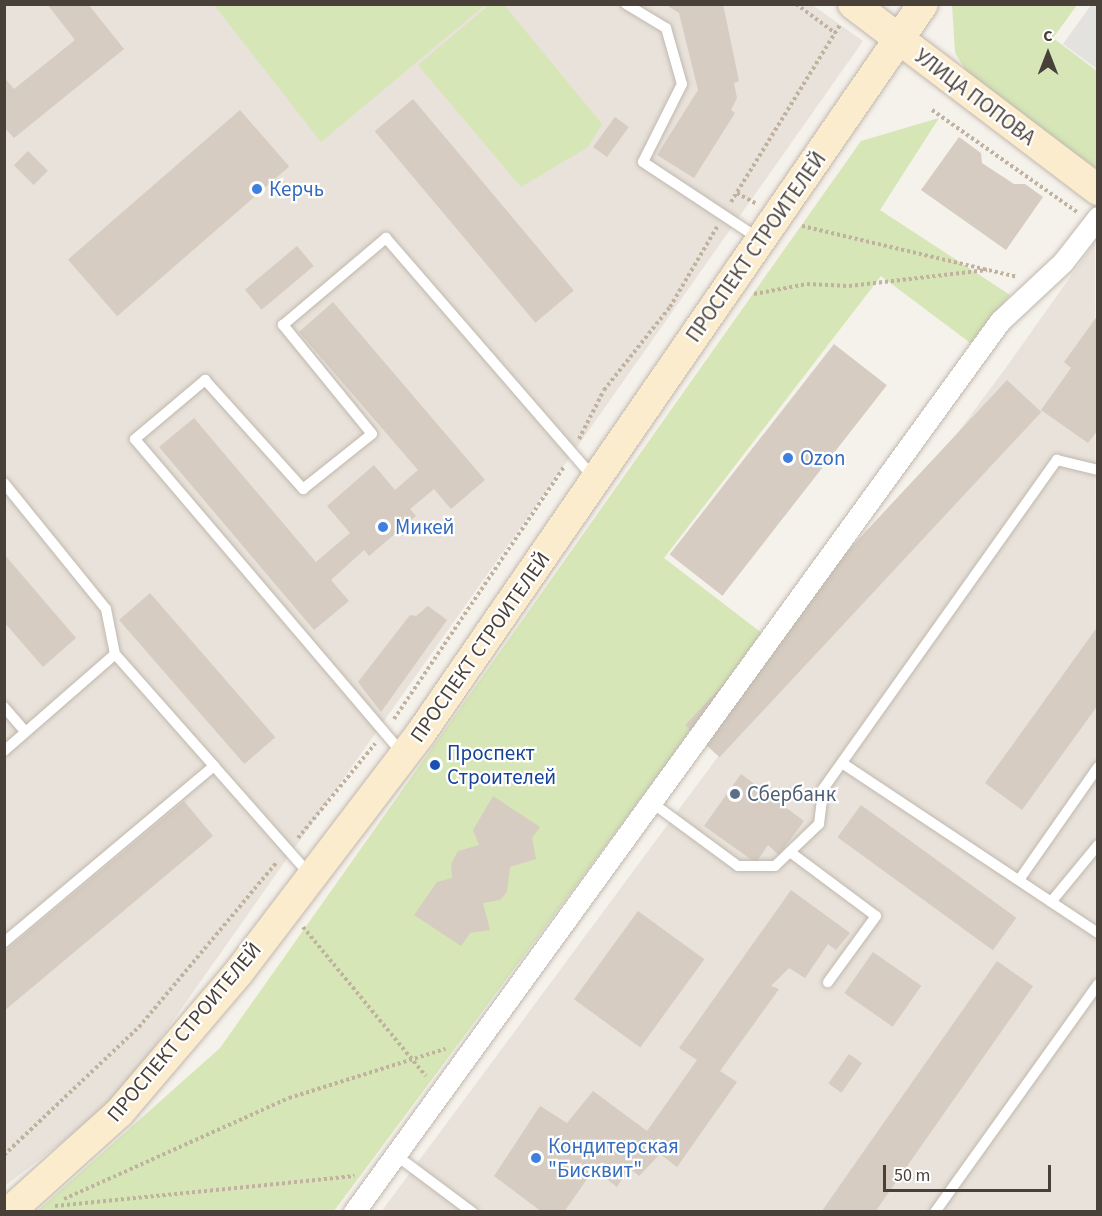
<!DOCTYPE html>
<meta charset="utf-8">
<style>
body{margin:0}
#map{position:relative;width:1102px;height:1216px;overflow:hidden;background:#f5f1eb;font-family:"Source Sans 3",sans-serif}
div>[style]{position:absolute}
[style*='--x']{left:calc(var(--x)*1px);top:calc(var(--y)*1px);width:calc(var(--w)*1px);rotate:calc(var(--a)*1deg)}
.residential>*{inset:0;background:#e8e2da}
.green>*{inset:0;background:#d6e6b7}
.parking>*{inset:0;background:#e4e2df}
.building>*{inset:0;background:#d6ccc1;transform-origin:0 0}
.path>*{height:4px;margin-top:-2px;transform-origin:0;background:repeating-linear-gradient(90deg,#c1b2a0 0 3px,transparent 0 6px)}
.roads{filter:drop-shadow(0 0 2px #c0b8ae) drop-shadow(0 0 2px #c0b8ae)}
.lane>*{height:10px;margin:-5px;padding:0 5px;transform-origin:5px;border-radius:5px;background:#fff}
.street>*{height:21px;margin:-10.5px;padding:0 10.5px;transform-origin:10.5px;border-radius:10.5px;background:#fff}
.secondary>*{height:30px;margin:-15px;padding:0 15px;transform-origin:15px;border-radius:15px;background:#fcecce}
.dots>*{width:16px;height:16px;translate:-50% -50%;box-sizing:border-box;border:3px solid #fff;border-radius:50%}
span{translate:-50% -50%;white-space:nowrap;text-align:center;line-height:1.15;-webkit-text-stroke:4.5px #fff;paint-order:stroke}
.street-label{font-size:21px;color:#494139}
.shop-label{font-size:21px;color:#366cbe}
.left{translate:0 -50%;text-align:left}
.transit-label{font-size:21px;color:#164399}
.service-label{font-size:21px;color:#4e5e75}
.frame{position:absolute;inset:0;border:6px solid #494139;pointer-events:none}
.north{position:absolute;left:1018px;top:24px;width:60px;height:60px;-webkit-text-stroke:4px #fff;paint-order:stroke;rotate:0deg;font-size:16px;font-weight:700;line-height:24px;text-align:center;color:#494139}
.north::after{content:'';display:block;margin:auto;width:21px;height:27px;background:#494139;clip-path:polygon(50% 0,100% 100%,50% 72%,0 100%)}
.scale{position:absolute;left:883px;top:1165px;width:168px;height:27px;box-sizing:border-box;border:3px solid #494139;border-top:0;padding-left:8px;font-size:18px;line-height:21px;white-space:nowrap;color:#494139;-webkit-text-stroke:4px #fff;paint-order:stroke}
</style>
<div id="map">
<div class="residential">
<i style="clip-path:polygon(811px 4px,863px 41px,117px 1100px,5px 1186px,5px 5px)"></i>
<i style="clip-path:polygon(1095px 242px,1097px 1211px,381px 1212px,1010px 362px)"></i>
</div>
<div class="green">
<i style="clip-path:polygon(952px 4px,1077px 5px,1053px 38px,1097px 71px,1097px 169px,972px 80px,955px 53px)"></i>
<i style="clip-path:polygon(214px 5px,214px 4px,485px 5px,321px 142px)"></i>
<i style="clip-path:polygon(489px 5px,504px 5px,602px 124px,588px 147px,521px 187px,418px 65px)"></i>
<i style="clip-path:polygon(939px 118px,880px 210px,1010px 295px,973px 345px,881px 276px,664px 558px,763px 634px,334px 1211px,36px 1212px,220px 1048px,861px 141px)"></i>
</div>
<div class="parking">
<i style="clip-path:polygon(1091px 5px,1097px 5px,1097px 69px,1063px 44px)"></i>
</div>
<div class="building">
<i style="clip-path:polygon(47px 4px,88px 4px,124px 49px,14px 138px,4px 127px,4px 77px,14px 89px,75px 40px)"></i>
<i style="clip-path:polygon(665px 4px,723px 4px,739px 81px,734px 83px,737px 98px,731px 110px,735px 113px,694px 178px,657px 155px,698px 90px,679px 13px)"></i>
<i style="left:413px;top:99px;width:250px;height:50px;rotate:50deg"></i>
<i style="left:240px;top:110px;width:75px;height:228px;rotate:49deg"></i>
<i style="left:615px;top:117px;width:17px;height:37px;rotate:36deg"></i>
<i style="clip-path:polygon(959px 137px,981px 153px,982px 163px,1014px 184px,1025px 184px,1043px 197px,1006px 250px,921px 190px)"></i>
<i style="left:28px;top:151px;width:28px;height:20px;rotate:45deg"></i>
<i style="left:297px;top:246px;width:26px;height:68px;rotate:50deg"></i>
<i style="clip-path:polygon(333px 302px,485px 480px,451px 509px,434px 489px,410px 509px,416px 516px,369px 556px,364px 550px,331px 580px,349px 601px,314px 630px,159px 447px,194px 418px,316px 562px,350px 533px,327px 506px,374px 465px,395px 490px,418px 470px,299px 332px)"></i>
<i style="clip-path:polygon(1098px 315px,1098px 430px,1088px 443px,1041px 410px,1071px 368px,1064px 362px)"></i>
<i style="left:834px;top:344px;width:67px;height:267px;rotate:38deg"></i>
<i style="left:1007px;top:380px;width:47px;height:472px;rotate:43deg"></i>
<i style="clip-path:polygon(4px 554px,76px 638px,43px 667px,4px 622px)"></i>
<i style="left:150px;top:593px;width:191px;height:41px;rotate:49deg"></i>
<i style="clip-path:polygon(428px 606px,447px 620px,381px 712px,358px 682px,410px 615px,416px 616px)"></i>
<i style="clip-path:polygon(1098px 626px,1098px 705px,1022px 810px,985px 783px)"></i>
<i style="clip-path:polygon(741px 774px,804px 821px,779px 855px,768px 845px,756px 863px,704px 826px)"></i>
<i style="clip-path:polygon(493px 796px,540px 827px,532px 838px,536px 859px,510px 867px,507px 892px,500px 900px,483px 903px,490px 930px,470px 933px,461px 946px,414px 915px,437px 882px,452px 878px,451px 864px,458px 851px,479px 845px,473px 830px)"></i>
<i style="clip-path:polygon(184px 801px,213px 836px,4px 1011px,4px 952px)"></i>
<i style="left:861px;top:805px;width:192px;height:40px;rotate:36deg"></i>
<i style="clip-path:polygon(791px 890px,850px 933px,836px 950px,828px 944px,805px 978px,789px 968px,771px 986px,779px 989px,720px 1071px,737px 1082px,677px 1167px,660px 1154px,639px 1176px,629px 1168px,617px 1187px,594px 1169px,564px 1212px,542px 1212px,494px 1176px,540px 1106px,567px 1123px,593px 1091px,647px 1131px,697px 1060px,679px 1048px)"></i>
<i style="left:638px;top:911px;width:82px;height:109px;rotate:36deg"></i>
<i style="left:873px;top:952px;width:59px;height:50px;rotate:35deg"></i>
<i style="left:997px;top:961px;width:44px;height:308px;rotate:35deg"></i>
<i style="left:849px;top:1054px;width:16px;height:36px;rotate:35deg"></i>
</div>
<div class="path">
<i style="--x:796;--y:4;--w:49;--a:36.6"></i>
<i style="--x:932;--y:110;--w:177;--a:35.1"></i>
<i style="--x:737;--y:193;--w:21;--a:29"></i>
<i style="--x:731;--y:202;--w:208;--a:-58.4"></i>
<i style="--x:802;--y:226;--w:221;--a:13.3"></i>
<i style="--x:754;--y:294;--w:54;--a:-10.7"></i>
<i style="--x:807;--y:284;--w:42;--a:2.7"></i>
<i style="--x:849;--y:286;--w:139;--a:-6.6"></i>
<i style="--x:579;--y:439;--w:55;--a:-63"></i>
<i style="--x:604;--y:390;--w:106;--a:-51.5"></i>
<i style="--x:670;--y:307;--w:93;--a:-59.6"></i>
<i style="--x:394;--y:719;--w:304;--a:-56"></i>
<i style="--x:298;--y:838;--w:122;--a:-50.7"></i>
<i style="--x:303;--y:927;--w:193;--a:50.5"></i>
<i style="--x:4;--y:1155;--w:186;--a:-43.5"></i>
<i style="--x:139;--y:1027;--w:215;--a:-50.1"></i>
<i style="--x:64;--y:1199;--w:247;--a:-24.2"></i>
<i style="--x:289;--y:1098;--w:164;--a:-17.4"></i>
<i style="--x:55;--y:1206;--w:301;--a:-5.7"></i>
</div>
<div class="roads">
<div class="lane">
<i style="--x:626;--y:4;--w:47;--a:31"></i>
<i style="--x:666;--y:28;--w:58;--a:74.1"></i>
<i style="--x:682;--y:84;--w:87;--a:116.6"></i>
<i style="--x:643;--y:162;--w:138;--a:33.5"></i>
<i style="--x:4;--y:483;--w:162;--a:51"></i>
<i style="--x:106;--y:609;--w:46;--a:78.7"></i>
<i style="--x:4;--y:707;--w:33;--a:49"></i>
<i style="--x:4;--y:751;--w:147;--a:-41.1"></i>
<i style="--x:115;--y:654;--w:149;--a:48.5"></i>
<i style="--x:214;--y:766;--w:274;--a:140"></i>
<i style="--x:402;--y:753;--w:412;--a:-130.4"></i>
<i style="--x:135;--y:439;--w:92;--a:-40.1"></i>
<i style="--x:205;--y:380;--w:147;--a:48"></i>
<i style="--x:303;--y:489;--w:88;--a:-38.6"></i>
<i style="--x:372;--y:434;--w:141;--a:-129.2"></i>
<i style="--x:283;--y:325;--w:135;--a:-40.2"></i>
<i style="--x:386;--y:238;--w:318;--a:49.1"></i>
<i style="--x:842;--y:763;--w:307;--a:33.6"></i>
<i style="--x:214;--y:766;--w:147;--a:48.6"></i>
<i style="--x:651;--y:802;--w:108;--a:36.3"></i>
<i style="--x:738;--y:866;--w:37;--a:0"></i>
<i style="--x:775;--y:866;--w:61;--a:-43.7"></i>
<i style="--x:819;--y:824;--w:35;--a:-83"></i>
<i style="--x:823;--y:789;--w:404;--a:-54.6"></i>
<i style="--x:1057;--y:460;--w:42;--a:13.7"></i>
<i style="--x:790;--y:852;--w:107;--a:36.7"></i>
<i style="--x:876;--y:916;--w:82;--a:126"></i>
<i style="--x:1019;--y:880;--w:138;--a:-55"></i>
<i style="--x:1051;--y:902;--w:74;--a:-50.5"></i>
<i style="--x:397;--y:1156;--w:94;--a:36.7"></i>
<i style="--x:935;--y:1212;--w:280;--a:-54.4"></i>
</div>
<div class="street">
<i style="--x:354;--y:1212;--w:1101;--a:-54.06"></i>
<i style="--x:1000;--y:321;--w:86;--a:-43.1"></i>
<i style="--x:1063;--y:262;--w:57;--a:-52.1"></i>
</div>
<div class="secondary">
<i style="--x:853;--y:4;--w:308;--a:37.2"></i>
<i style="--x:9;--y:1212;--w:148;--a:-42"></i>
<i style="--x:119;--y:1113;--w:185;--a:-49.6"></i>
<i style="--x:239;--y:972;--w:300;--a:-52.7"></i>
<i style="--x:421;--y:733;--w:885;--a:-55.45"></i>
</div>
</div>
<div class="dots">
<i style="left:257px;top:189px;background:#3f7fe0"></i>
<i style="left:788px;top:458px;background:#3f7fe0"></i>
<i style="left:383px;top:527px;background:#3f7fe0"></i>
<i style="left:435px;top:765px;background:#1a4fb4"></i>
<i style="left:735px;top:794px;background:#5c6f8a"></i>
<i style="left:536px;top:1158px;background:#3f7fe0"></i>
</div>
<div class="street-label">
<span style="left:975px;top:97px;rotate:37deg">УЛИЦА ПОПОВА</span>
<span style="left:756px;top:247px;rotate:-55deg">ПРОСПЕКТ СТРОИТЕЛЕЙ</span>
<span style="left:480px;top:647px;rotate:-55deg">ПРОСПЕКТ СТРОИТЕЛЕЙ</span>
<span style="left:184px;top:1032px;rotate:-50deg">ПРОСПЕКТ СТРОИТЕЛЕЙ</span>
</div>
<div class="shop-label">
<span class="left" style="left:269px;top:189px">Керчь</span>
<span class="left" style="left:800px;top:458px">Ozon</span>
<span class="left" style="left:395px;top:527px">Микей</span>
<span class="left" style="left:548px;top:1158px">Кондитерская<br>"Бисквит"</span>
</div>
<div class="transit-label">
<span class="left" style="left:447px;top:765px">Проспект<br>Строителей</span>
</div>
<div class="service-label">
<span class="left" style="left:747px;top:794px">Сбербанк</span>
</div>
<div class="frame"></div>
<div class="north">С</div>
<div class="scale">50 m</div>
</div>
